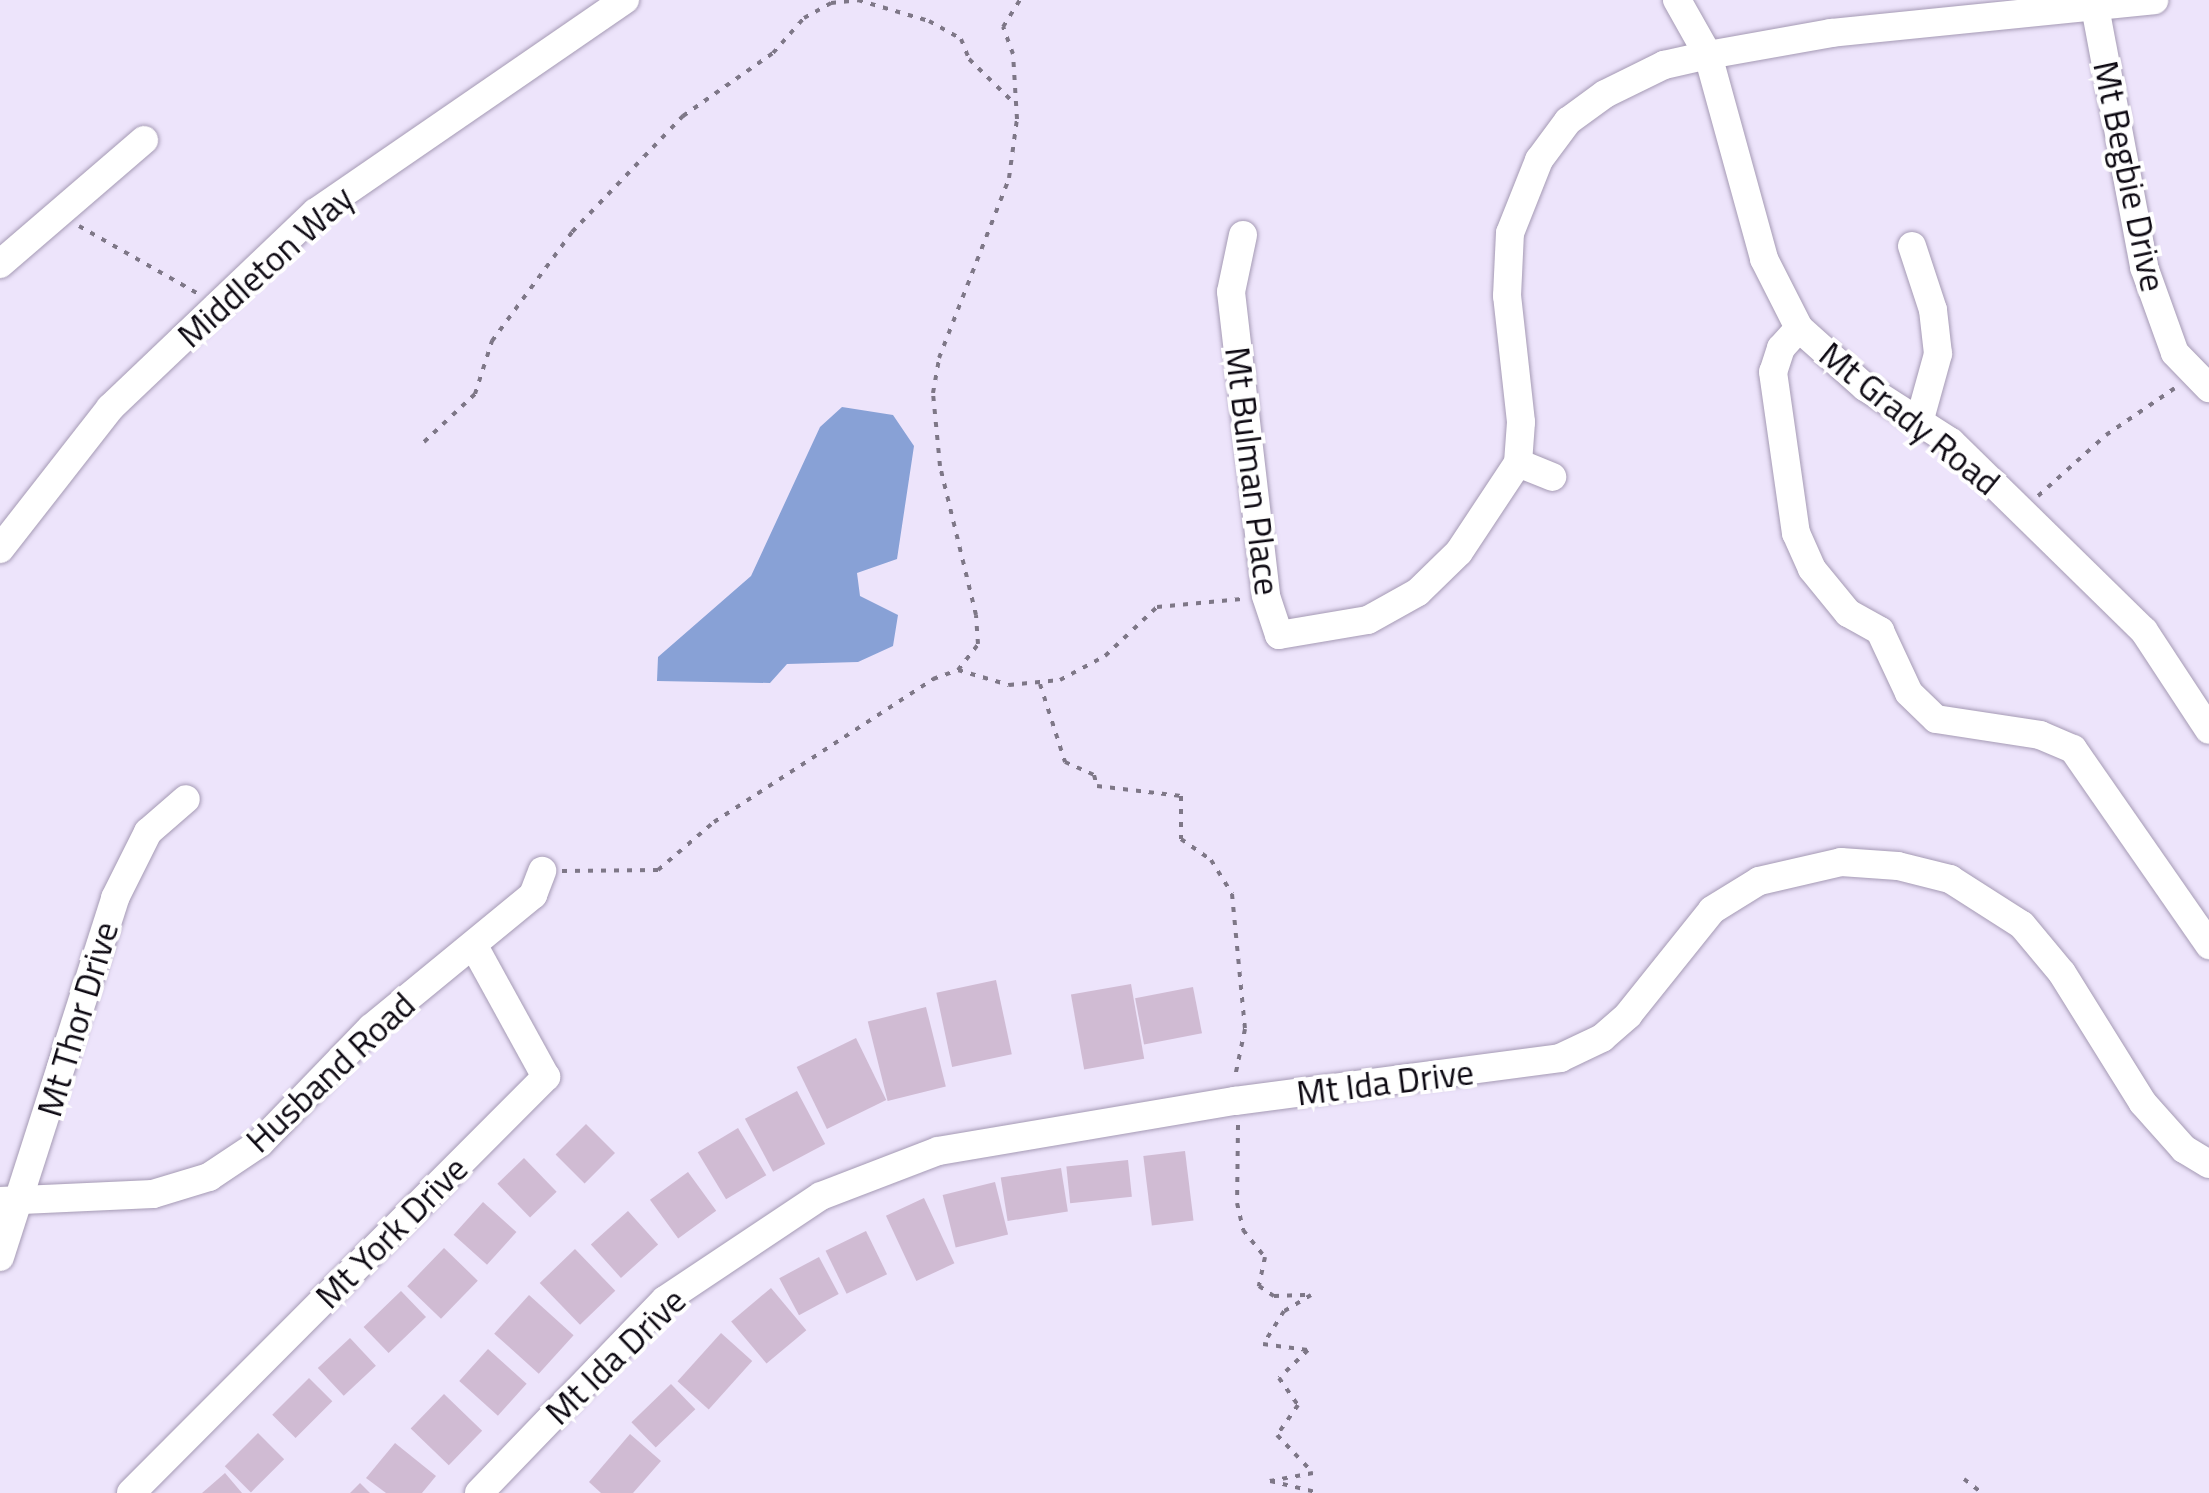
<!DOCTYPE html>
<style>
body{margin:0}
#map{position:relative;width:2209px;height:1493px;overflow:hidden;background:#ede4fb;font-family:"Titillium Web",sans-serif}
div>[style]{position:absolute}
[style*='--x']{left:calc(var(--x)*1px);top:calc(var(--y)*1px);width:calc(var(--w)*1px);rotate:calc(var(--a)*1deg)}
.water>*{inset:0;background:#88a1d6}
.building>*{inset:0;background:#d0bbd3;transform-origin:0 0}
.path>*{height:4px;margin-top:-2px;transform-origin:0;background:repeating-linear-gradient(90deg,#7e7787 0 5px,transparent 0 13px)}
.roads{filter:drop-shadow(0 0 2px #a59ab4) drop-shadow(0 0 2px #a59ab4)}
.minor>*{height:28px;margin:-14px;padding:0 14px;transform-origin:14px;border-radius:14px;background:#fff}
span{translate:-50% -50%;white-space:nowrap;text-align:center;line-height:1.15;-webkit-text-stroke:8px #fff;paint-order:stroke}
.street-label{font-size:35px;color:#0e0a13}
</style>
<div id="map">
<div class="water">
<i style="clip-path:polygon(842px 407px,893px 415px,914px 446px,897px 559px,857px 573px,860px 596px,898px 615px,893px 646px,858px 662px,787px 664px,770px 683px,657px 681px,658px 657px,751px 576px,820px 427px)"></i>
</div>
<div class="building">
<i style="left:996px;top:980px;width:76px;height:61px;rotate:78deg"></i>
<i style="left:1131px;top:984px;width:76px;height:61px;rotate:80deg"></i>
<i style="left:1193px;top:987px;width:47px;height:59px;rotate:79deg"></i>
<i style="left:926px;top:1007px;width:82px;height:60px;rotate:76deg"></i>
<i style="left:856px;top:1038px;width:69px;height:66px;rotate:64deg"></i>
<i style="left:797px;top:1091px;width:60px;height:59px;rotate:62deg"></i>
<i style="left:586px;top:1124px;width:41px;height:43px;rotate:45deg"></i>
<i style="left:738px;top:1128px;width:55px;height:47px;rotate:59deg"></i>
<i style="left:1185px;top:1151px;width:70px;height:42px;rotate:83deg"></i>
<i style="left:524px;top:1158px;width:47px;height:37px;rotate:46deg"></i>
<i style="left:1128px;top:1160px;width:37px;height:62px;rotate:84deg"></i>
<i style="left:1061px;top:1168px;width:44px;height:61px;rotate:81deg"></i>
<i style="left:688px;top:1172px;width:48px;height:47px;rotate:54deg"></i>
<i style="left:995px;top:1182px;width:54px;height:54px;rotate:76deg"></i>
<i style="left:924px;top:1198px;width:72px;height:42px;rotate:65deg"></i>
<i style="left:483px;top:1202px;width:45px;height:44px;rotate:42deg"></i>
<i style="left:628px;top:1211px;width:45px;height:50px;rotate:48deg"></i>
<i style="left:866px;top:1231px;width:48px;height:45px;rotate:64deg"></i>
<i style="left:444px;top:1248px;width:47px;height:53px;rotate:44deg"></i>
<i style="left:575px;top:1249px;width:58px;height:49px;rotate:46deg"></i>
<i style="left:819px;top:1257px;width:42px;height:45px;rotate:62deg"></i>
<i style="left:771px;top:1288px;width:55px;height:52px;rotate:50deg"></i>
<i style="left:401px;top:1291px;width:36px;height:52px;rotate:46deg"></i>
<i style="left:529px;top:1295px;width:60px;height:52px;rotate:42deg"></i>
<i style="left:721px;top:1333px;width:42px;height:65px;rotate:42deg"></i>
<i style="left:350px;top:1338px;width:38px;height:44px;rotate:47deg"></i>
<i style="left:488px;top:1349px;width:52px;height:43px;rotate:42deg"></i>
<i style="left:309px;top:1378px;width:33px;height:52px;rotate:45deg"></i>
<i style="left:671px;top:1384px;width:35px;height:55px;rotate:46deg"></i>
<i style="left:444px;top:1394px;width:53px;height:48px;rotate:44deg"></i>
<i style="left:258px;top:1433px;width:37px;height:47px;rotate:45deg"></i>
<i style="clip-path:polygon(630px 1434px,661px 1461px,633px 1493px,601px 1493px,589px 1482px)"></i>
<i style="clip-path:polygon(395px 1443px,436px 1476px,422px 1493px,386px 1493px,366px 1478px)"></i>
<i style="clip-path:polygon(225px 1473px,242px 1493px,202px 1493px)"></i>
<i style="clip-path:polygon(360px 1483px,370px 1493px,350px 1493px)"></i>
</div>
<div class="path">
<i style="--x:79;--y:226;--w:136;--a:29.6"></i>
<i style="--x:424;--y:442;--w:70;--a:-43.3"></i>
<i style="--x:475;--y:394;--w:56;--a:-72.2"></i>
<i style="--x:492;--y:341;--w:135;--a:-53.7"></i>
<i style="--x:572;--y:232;--w:161;--a:-46.3"></i>
<i style="--x:683;--y:116;--w:110;--a:-35"></i>
<i style="--x:773;--y:53;--w:47;--a:-48.5"></i>
<i style="--x:804;--y:18;--w:31;--a:-29"></i>
<i style="--x:831;--y:3;--w:27;--a:-6"></i>
<i style="--x:858;--y:0;--w:74;--a:16.5"></i>
<i style="--x:929;--y:21;--w:37;--a:29"></i>
<i style="--x:961;--y:39;--w:22;--a:68"></i>
<i style="--x:969;--y:59;--w:64;--a:44.4"></i>
<i style="--x:2038;--y:496;--w:91;--a:-41.9"></i>
<i style="--x:2106;--y:435;--w:83;--a:-34.3"></i>
<i style="--x:958;--y:670;--w:33;--a:-52"></i>
<i style="--x:978;--y:644;--w:29;--a:-94"></i>
<i style="--x:976;--y:615;--w:153;--a:-103.6"></i>
<i style="--x:940;--y:466;--w:73;--a:-95.5"></i>
<i style="--x:933;--y:393;--w:36;--a:-80"></i>
<i style="--x:939;--y:358;--w:193;--a:-68.7"></i>
<i style="--x:1009;--y:178;--w:60;--a:-82.3"></i>
<i style="--x:1017;--y:119;--w:65;--a:-93.5"></i>
<i style="--x:1013;--y:54;--w:29;--a:-110"></i>
<i style="--x:1003;--y:27;--w:32;--a:-58"></i>
<i style="--x:1040;--y:684;--w:82;--a:72.2"></i>
<i style="--x:1065;--y:762;--w:32;--a:24"></i>
<i style="--x:1094;--y:775;--w:11;--a:75"></i>
<i style="--x:1097;--y:786;--w:85;--a:6.8"></i>
<i style="--x:1181;--y:796;--w:43;--a:90"></i>
<i style="--x:1181;--y:839;--w:37;--a:35"></i>
<i style="--x:1211;--y:860;--w:40;--a:58"></i>
<i style="--x:1232;--y:894;--w:136;--a:84.5"></i>
<i style="--x:1245;--y:1029;--w:49;--a:101.8"></i>
<i style="--x:562;--y:871;--w:96;--a:-0.6"></i>
<i style="--x:658;--y:870;--w:74;--a:-40.6"></i>
<i style="--x:714;--y:822;--w:262;--a:-33.1"></i>
<i style="--x:933;--y:679;--w:27;--a:-20"></i>
<i style="--x:958;--y:670;--w:53;--a:16.4"></i>
<i style="--x:1009;--y:685;--w:51;--a:-5.6"></i>
<i style="--x:1060;--y:680;--w:51;--a:-28.1"></i>
<i style="--x:1105;--y:656;--w:71;--a:-43.3"></i>
<i style="--x:1157;--y:607;--w:85;--a:-5.4"></i>
<i style="--x:1238;--y:1125;--w:78;--a:90.7"></i>
<i style="--x:1237;--y:1203;--w:28;--a:77"></i>
<i style="--x:1243;--y:1230;--w:35;--a:51"></i>
<i style="--x:1265;--y:1257;--w:30;--a:102"></i>
<i style="--x:1259;--y:1286;--w:18;--a:34"></i>
<i style="--x:1274;--y:1296;--w:37;--a:-2"></i>
<i style="--x:1311;--y:1295;--w:31;--a:149"></i>
<i style="--x:1284;--y:1311;--w:39;--a:122"></i>
<i style="--x:1263;--y:1344;--w:45;--a:7.6"></i>
<i style="--x:1308;--y:1350;--w:40;--a:136"></i>
<i style="--x:1279;--y:1378;--w:33;--a:55"></i>
<i style="--x:1298;--y:1405;--w:37;--a:125"></i>
<i style="--x:1277;--y:1435;--w:52;--a:46.5"></i>
<i style="--x:1313;--y:1473;--w:44;--a:169.5"></i>
<i style="--x:1270;--y:1481;--w:51;--a:13.5"></i>
<i style="--x:1964;--y:1479;--w:23;--a:38"></i>
</div>
<div class="roads">
<div class="minor">
<i style="--x:1677;--y:0;--w:63;--a:60.6"></i>
<i style="--x:1708;--y:55;--w:212;--a:74.6"></i>
<i style="--x:1764;--y:259;--w:77;--a:63.1"></i>
<i style="--x:1799;--y:328;--w:89;--a:41.8"></i>
<i style="--x:1865;--y:387;--w:102;--a:32.6"></i>
<i style="--x:1951;--y:442;--w:270;--a:44.4"></i>
<i style="--x:2144;--y:631;--w:118;--a:56.7"></i>
<i style="--x:2095;--y:7;--w:265;--a:79.3"></i>
<i style="--x:2144;--y:267;--w:91;--a:70.2"></i>
<i style="--x:2175;--y:353;--w:49;--a:45.8"></i>
<i style="--x:1243;--y:235;--w:58;--a:101.9"></i>
<i style="--x:1231;--y:292;--w:306;--a:83.4"></i>
<i style="--x:1266;--y:596;--w:41;--a:71.6"></i>
<i style="--x:1279;--y:635;--w:90;--a:-9.6"></i>
<i style="--x:1368;--y:620;--w:57;--a:-29.2"></i>
<i style="--x:1418;--y:592;--w:57;--a:-44.3"></i>
<i style="--x:1459;--y:552;--w:107;--a:-56.5"></i>
<i style="--x:1518;--y:463;--w:41;--a:-85.8"></i>
<i style="--x:1521;--y:422;--w:127;--a:-96.3"></i>
<i style="--x:1507;--y:296;--w:63;--a:-87.3"></i>
<i style="--x:1510;--y:233;--w:79;--a:-68.3"></i>
<i style="--x:1539;--y:160;--w:49;--a:-53.4"></i>
<i style="--x:1568;--y:121;--w:46;--a:-36.1"></i>
<i style="--x:1605;--y:94;--w:66;--a:-26.2"></i>
<i style="--x:1664;--y:65;--w:45;--a:-12.8"></i>
<i style="--x:1708;--y:55;--w:125;--a:-10.1"></i>
<i style="--x:1831;--y:33;--w:325;--a:-5.8"></i>
<i style="--x:1912;--y:246;--w:67;--a:71.8"></i>
<i style="--x:1933;--y:310;--w:44;--a:83.5"></i>
<i style="--x:1938;--y:354;--w:67;--a:105.5"></i>
<i style="--x:0;--y:264;--w:190;--a:-40.7"></i>
<i style="--x:1799;--y:328;--w:27;--a:132"></i>
<i style="--x:1781;--y:348;--w:25;--a:108"></i>
<i style="--x:1773;--y:372;--w:163;--a:81.9"></i>
<i style="--x:1796;--y:533;--w:39;--a:66"></i>
<i style="--x:1812;--y:569;--w:57;--a:50.7"></i>
<i style="--x:1848;--y:613;--w:37;--a:29"></i>
<i style="--x:1880;--y:631;--w:68;--a:64.9"></i>
<i style="--x:1909;--y:693;--w:37;--a:44"></i>
<i style="--x:1936;--y:719;--w:105;--a:8.7"></i>
<i style="--x:2040;--y:735;--w:36;--a:23"></i>
<i style="--x:2073;--y:749;--w:239;--a:55.2"></i>
<i style="--x:1518;--y:463;--w:37;--a:22"></i>
<i style="--x:0;--y:549;--w:179;--a:-52"></i>
<i style="--x:110;--y:408;--w:284;--a:-43.6"></i>
<i style="--x:316;--y:212;--w:375;--a:-34.5"></i>
<i style="--x:0;--y:1201;--w:153;--a:-2.6"></i>
<i style="--x:153;--y:1194;--w:59;--a:-16.9"></i>
<i style="--x:209;--y:1177;--w:61;--a:-33.7"></i>
<i style="--x:260;--y:1143;--w:160;--a:-46"></i>
<i style="--x:371;--y:1028;--w:210;--a:-39.4"></i>
<i style="--x:533;--y:895;--w:26;--a:-69"></i>
<i style="--x:0;--y:1257;--w:377;--a:-72.2"></i>
<i style="--x:115;--y:898;--w:74;--a:-63.4"></i>
<i style="--x:148;--y:832;--w:50;--a:-41"></i>
<i style="--x:131;--y:1493;--w:588;--a:-45.07"></i>
<i style="--x:546;--y:1077;--w:149;--a:-118.8"></i>
<i style="--x:479;--y:1493;--w:268;--a:-46.1"></i>
<i style="--x:665;--y:1300;--w:187;--a:-33.7"></i>
<i style="--x:821;--y:1196;--w:125;--a:-21"></i>
<i style="--x:938;--y:1151;--w:301;--a:-9.6"></i>
<i style="--x:1235;--y:1101;--w:328;--a:-7.5"></i>
<i style="--x:1560;--y:1058;--w:47;--a:-25.5"></i>
<i style="--x:1602;--y:1038;--w:35;--a:-41"></i>
<i style="--x:1628;--y:1015;--w:134;--a:-51.3"></i>
<i style="--x:1712;--y:910;--w:55;--a:-31.7"></i>
<i style="--x:1759;--y:881;--w:84;--a:-13"></i>
<i style="--x:1841;--y:862;--w:57;--a:4"></i>
<i style="--x:1898;--y:866;--w:54;--a:14"></i>
<i style="--x:1950;--y:879;--w:85;--a:32.6"></i>
<i style="--x:2022;--y:925;--w:62;--a:50.2"></i>
<i style="--x:2062;--y:973;--w:153;--a:58.1"></i>
<i style="--x:2143;--y:1103;--w:62;--a:48.3"></i>
<i style="--x:2184;--y:1149;--w:29;--a:31"></i>
</div>
</div>
<div class="street-label">
<span style="left:2130px;top:176px;rotate:78deg">Mt Begbie Drive</span>
<span style="left:265px;top:266px;rotate:-42deg">Middleton Way</span>
<span style="left:1910px;top:418px;rotate:39deg">Mt Grady Road</span>
<span style="left:1253px;top:471px;rotate:83deg">Mt Bulman Place</span>
<span style="left:77px;top:1019px;rotate:-73deg">Mt Thor Drive</span>
<span style="left:330px;top:1072px;rotate:-43deg">Husband Road</span>
<span style="left:1385px;top:1082px;rotate:-7deg">Mt Ida Drive</span>
<span style="left:391px;top:1232px;rotate:-45deg">Mt York Drive</span>
<span style="left:615px;top:1356px;rotate:-44deg">Mt Ida Drive</span>
</div>
</div>
